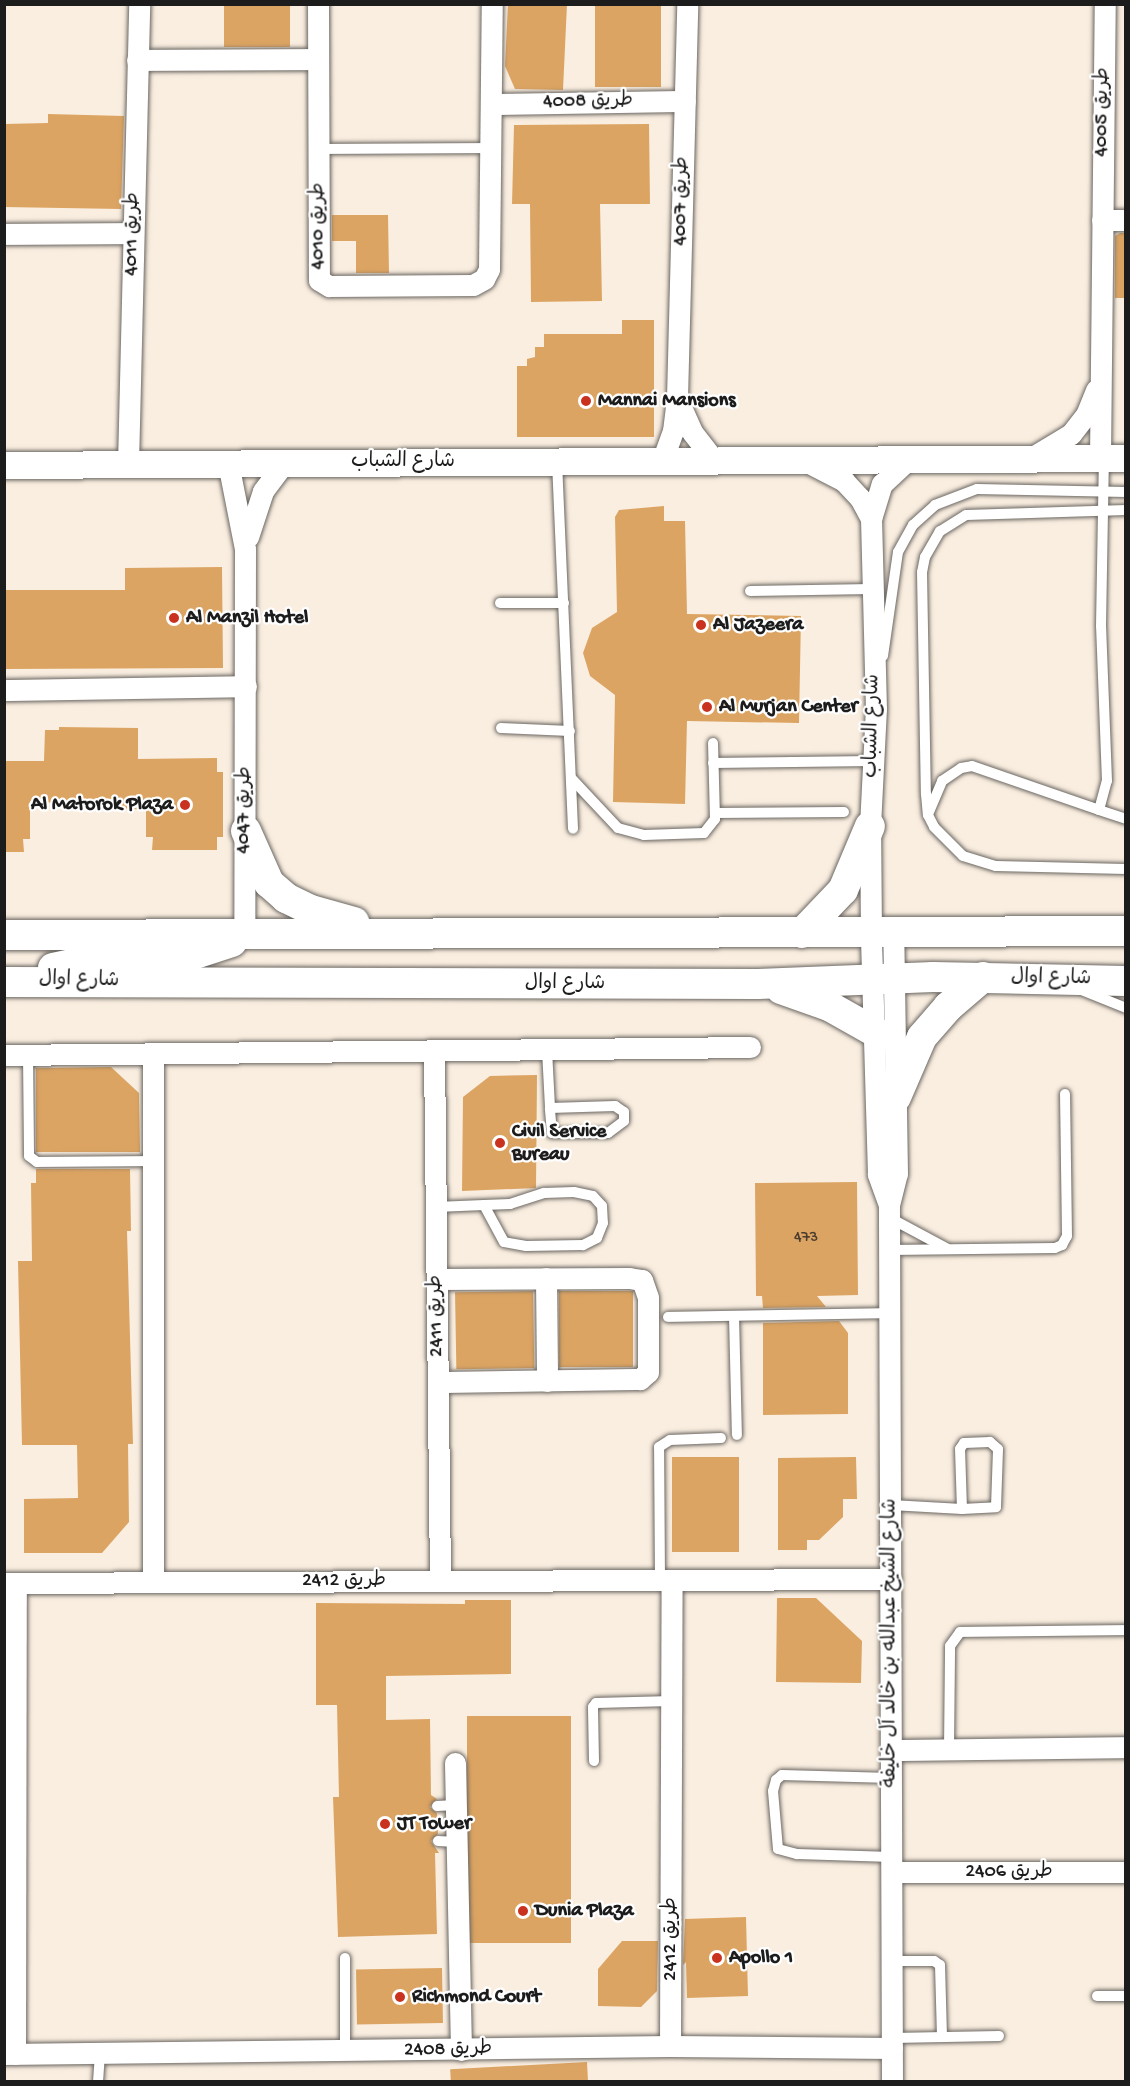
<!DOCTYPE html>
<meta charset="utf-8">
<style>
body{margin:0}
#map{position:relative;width:1130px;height:2086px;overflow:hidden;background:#faeee0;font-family:"Gochi Hand","Playpen Sans Arabic",sans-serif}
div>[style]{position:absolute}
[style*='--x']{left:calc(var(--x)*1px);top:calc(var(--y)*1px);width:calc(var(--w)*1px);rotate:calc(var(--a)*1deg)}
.building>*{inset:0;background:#dca462;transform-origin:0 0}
.roads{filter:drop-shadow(0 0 2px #6a6661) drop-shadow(0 0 2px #6a6661)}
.service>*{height:10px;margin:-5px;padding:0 5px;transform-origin:5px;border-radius:5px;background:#fff}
.minor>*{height:21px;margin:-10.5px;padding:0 10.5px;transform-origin:10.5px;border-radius:10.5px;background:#fff}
.tertiary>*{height:27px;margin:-13.5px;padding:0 13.5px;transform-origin:13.5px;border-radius:13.5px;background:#fff}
.secondary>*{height:30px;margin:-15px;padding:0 15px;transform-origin:15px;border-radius:15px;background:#fff}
.dots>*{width:16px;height:16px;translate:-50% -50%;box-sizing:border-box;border:3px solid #fff;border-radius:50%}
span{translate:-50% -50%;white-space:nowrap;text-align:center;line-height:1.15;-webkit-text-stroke:4.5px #fff;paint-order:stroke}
.number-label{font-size:16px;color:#4c3e2e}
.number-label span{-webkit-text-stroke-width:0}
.street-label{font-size:20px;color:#1c1c1c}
.poi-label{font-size:20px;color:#1c1c1c;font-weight:700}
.left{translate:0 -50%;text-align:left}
.right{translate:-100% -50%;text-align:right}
.frame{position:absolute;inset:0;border:6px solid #1c1c1c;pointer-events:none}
</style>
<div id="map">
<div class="building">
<i style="left:224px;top:4px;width:66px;height:43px"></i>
<i style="clip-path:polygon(508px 4px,567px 4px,563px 90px,515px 89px,505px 66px)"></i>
<i style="left:595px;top:4px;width:66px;height:83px"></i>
<i style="clip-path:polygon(48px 114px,124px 116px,121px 209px,4px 207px,4px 124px,48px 123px)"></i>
<i style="clip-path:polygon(649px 124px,650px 204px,600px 204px,602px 301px,531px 302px,530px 204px,512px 204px,514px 125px)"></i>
<i style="clip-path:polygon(332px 215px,388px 215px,389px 273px,356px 273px,356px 241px,332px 241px)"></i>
<i style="clip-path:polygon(1120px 233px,1125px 233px,1125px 298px,1115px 298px,1115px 236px)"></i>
<i style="clip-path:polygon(622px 320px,654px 320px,654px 437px,517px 437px,517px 366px,527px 366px,527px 359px,535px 357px,535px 347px,544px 347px,544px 334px,622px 334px)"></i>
<i style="clip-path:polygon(664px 506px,664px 521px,685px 521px,687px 614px,801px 616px,799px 723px,687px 721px,685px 804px,613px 802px,615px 695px,590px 676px,583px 653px,592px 628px,617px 612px,615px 517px,619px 510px)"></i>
<i style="clip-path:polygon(222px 567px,223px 668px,4px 669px,4px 590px,125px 590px,125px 568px)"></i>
<i style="clip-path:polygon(59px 727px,138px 728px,138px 759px,217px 758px,217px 772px,223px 772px,223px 837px,217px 837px,217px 850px,152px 850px,153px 837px,146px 837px,146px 810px,30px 801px,30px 839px,23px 839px,24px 852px,4px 852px,4px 761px,44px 761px,45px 730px,59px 730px)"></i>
<i style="clip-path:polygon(111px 1067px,139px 1093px,140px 1152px,36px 1152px,36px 1068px)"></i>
<i style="clip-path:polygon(537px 1075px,536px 1188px,462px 1191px,463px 1097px,490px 1076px)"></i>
<i style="clip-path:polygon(36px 1169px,130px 1169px,131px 1231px,127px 1231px,133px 1444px,128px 1444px,129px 1522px,102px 1553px,24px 1553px,24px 1499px,78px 1498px,77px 1445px,22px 1445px,18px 1261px,32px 1261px,31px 1183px,36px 1183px)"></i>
<i style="clip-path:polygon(857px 1182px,858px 1295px,817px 1296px,826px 1307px,763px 1308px,762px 1296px,756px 1296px,755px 1183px)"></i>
<i style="left:533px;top:1291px;width:77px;height:78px;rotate:89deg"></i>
<i style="left:559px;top:1291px;width:74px;height:76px"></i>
<i style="clip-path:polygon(839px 1321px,848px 1333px,848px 1414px,763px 1415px,763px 1323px)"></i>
<i style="left:672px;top:1457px;width:67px;height:95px"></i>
<i style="clip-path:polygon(856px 1457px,857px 1499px,843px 1499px,843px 1517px,819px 1540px,807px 1540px,807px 1550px,778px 1550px,778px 1458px)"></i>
<i style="clip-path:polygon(777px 1598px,816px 1598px,862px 1641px,861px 1683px,776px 1682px)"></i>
<i style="clip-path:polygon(465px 1600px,511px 1600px,511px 1674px,386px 1676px,386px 1720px,430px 1719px,431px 1795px,437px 1799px,430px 1807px,437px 1813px,438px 1834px,431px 1841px,439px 1853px,435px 1853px,437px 1934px,338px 1937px,333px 1797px,339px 1797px,337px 1705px,316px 1705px,316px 1603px,465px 1604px)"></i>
<i style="left:467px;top:1716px;width:104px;height:227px"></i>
<i style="clip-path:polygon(746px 1917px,748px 1996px,687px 1998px,686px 1962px,683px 1965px,685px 1919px)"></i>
<i style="clip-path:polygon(622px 1941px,658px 1941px,657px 1991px,641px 2007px,598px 2006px,598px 1969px)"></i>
<i style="left:442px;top:1968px;width:55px;height:86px;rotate:89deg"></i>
<i style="left:587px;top:2062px;width:20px;height:137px;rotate:87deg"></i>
</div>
<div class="roads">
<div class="service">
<i style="--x:319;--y:149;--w:172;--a:-0.3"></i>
<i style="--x:557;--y:462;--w:367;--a:87.5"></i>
<i style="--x:1126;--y:510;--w:160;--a:178.2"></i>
<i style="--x:966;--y:515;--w:31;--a:148"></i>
<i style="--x:940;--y:531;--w:30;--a:120"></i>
<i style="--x:925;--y:557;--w:15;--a:101"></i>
<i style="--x:922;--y:572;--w:222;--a:89"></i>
<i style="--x:926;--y:794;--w:21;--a:85"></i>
<i style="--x:928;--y:815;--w:13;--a:63"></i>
<i style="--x:934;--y:827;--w:41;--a:45"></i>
<i style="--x:963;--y:856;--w:34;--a:17"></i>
<i style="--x:996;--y:866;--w:130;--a:1.3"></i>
<i style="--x:750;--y:591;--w:122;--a:-0.9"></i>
<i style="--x:500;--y:603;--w:64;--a:0"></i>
<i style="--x:883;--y:656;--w:105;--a:-81.8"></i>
<i style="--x:898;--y:552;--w:31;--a:-61"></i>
<i style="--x:913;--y:525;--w:30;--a:-42"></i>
<i style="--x:935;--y:505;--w:45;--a:-20.9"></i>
<i style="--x:977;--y:489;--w:149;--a:1.2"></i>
<i style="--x:501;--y:728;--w:69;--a:2.5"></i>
<i style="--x:713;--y:763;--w:160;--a:-0.7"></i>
<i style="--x:572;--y:779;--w:67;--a:46.8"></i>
<i style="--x:618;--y:828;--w:27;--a:15"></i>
<i style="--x:644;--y:835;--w:60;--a:-1.9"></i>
<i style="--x:704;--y:833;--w:18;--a:-52"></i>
<i style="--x:715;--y:819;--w:76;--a:-91.5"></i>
<i style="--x:1099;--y:810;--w:28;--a:18"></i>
<i style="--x:929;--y:812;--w:34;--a:-67"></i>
<i style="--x:942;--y:781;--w:23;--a:-34"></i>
<i style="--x:961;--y:768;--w:11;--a:-10"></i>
<i style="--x:972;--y:766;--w:134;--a:19.1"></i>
<i style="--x:1099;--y:810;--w:30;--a:-75"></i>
<i style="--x:1107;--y:781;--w:155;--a:-92.2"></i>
<i style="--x:1101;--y:626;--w:167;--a:-89"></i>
<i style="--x:715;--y:813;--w:129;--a:-0.4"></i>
<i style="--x:1079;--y:989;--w:51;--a:22"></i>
<i style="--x:547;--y:1050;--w:58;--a:87"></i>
<i style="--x:550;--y:1108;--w:65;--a:-1.8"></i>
<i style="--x:615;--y:1106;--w:11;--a:34"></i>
<i style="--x:624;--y:1112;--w:9;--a:90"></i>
<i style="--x:624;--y:1121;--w:20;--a:143"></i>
<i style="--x:608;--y:1133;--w:56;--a:180"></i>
<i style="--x:552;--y:1133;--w:25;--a:-95"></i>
<i style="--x:28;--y:1055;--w:101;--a:89.4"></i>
<i style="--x:29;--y:1156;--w:10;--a:37"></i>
<i style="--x:37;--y:1162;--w:116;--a:-0.5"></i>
<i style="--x:436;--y:1207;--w:48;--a:-2.4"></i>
<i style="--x:484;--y:1205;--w:26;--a:-2"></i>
<i style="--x:510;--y:1204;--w:36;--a:-18"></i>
<i style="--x:544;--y:1193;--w:30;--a:-2"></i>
<i style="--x:574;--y:1192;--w:19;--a:12"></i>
<i style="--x:593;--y:1196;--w:13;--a:48"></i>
<i style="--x:602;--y:1206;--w:17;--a:87"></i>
<i style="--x:603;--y:1223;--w:16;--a:112"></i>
<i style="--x:597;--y:1238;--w:16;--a:153"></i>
<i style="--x:583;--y:1245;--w:57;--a:179"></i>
<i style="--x:526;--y:1246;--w:22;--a:-170"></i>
<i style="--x:504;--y:1242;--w:42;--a:-118.4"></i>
<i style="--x:890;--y:1218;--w:64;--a:28.2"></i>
<i style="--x:890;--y:1250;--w:165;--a:-0.7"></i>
<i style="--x:1055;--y:1248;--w:8;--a:-23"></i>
<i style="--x:1062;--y:1245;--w:10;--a:-61"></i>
<i style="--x:1067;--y:1236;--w:142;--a:-90.8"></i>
<i style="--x:734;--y:1316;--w:119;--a:88.6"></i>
<i style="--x:668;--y:1317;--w:222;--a:-1"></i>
<i style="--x:891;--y:1505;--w:71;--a:3.2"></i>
<i style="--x:962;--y:1509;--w:34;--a:-3"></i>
<i style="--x:996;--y:1507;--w:58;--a:-88"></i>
<i style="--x:998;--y:1449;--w:11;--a:-139"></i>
<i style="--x:990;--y:1442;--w:26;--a:178"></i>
<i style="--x:964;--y:1443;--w:7;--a:124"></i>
<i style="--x:960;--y:1449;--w:60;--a:88.1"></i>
<i style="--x:660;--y:1580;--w:133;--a:-90.4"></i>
<i style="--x:659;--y:1447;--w:13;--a:-32"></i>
<i style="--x:670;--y:1440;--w:51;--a:-2.2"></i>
<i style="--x:949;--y:1749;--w:103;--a:-89.4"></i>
<i style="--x:950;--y:1646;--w:17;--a:-54"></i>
<i style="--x:960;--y:1632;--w:166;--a:-0.7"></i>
<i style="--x:594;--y:1761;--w:54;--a:-91.1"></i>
<i style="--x:593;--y:1707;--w:5;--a:-53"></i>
<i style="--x:596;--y:1703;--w:76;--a:-1.5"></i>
<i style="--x:891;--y:1778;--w:109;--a:-178.4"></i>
<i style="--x:782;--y:1775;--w:8;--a:140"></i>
<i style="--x:776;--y:1780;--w:11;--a:105"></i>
<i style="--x:773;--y:1791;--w:58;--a:85.1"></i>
<i style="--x:778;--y:1849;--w:20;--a:15"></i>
<i style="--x:797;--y:1854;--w:95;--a:1.8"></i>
<i style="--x:437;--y:1806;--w:18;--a:-3"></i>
<i style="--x:438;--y:1841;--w:18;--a:3"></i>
<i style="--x:892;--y:1961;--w:42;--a:0"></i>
<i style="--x:934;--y:1961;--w:7;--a:34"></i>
<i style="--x:940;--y:1965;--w:72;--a:88.4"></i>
<i style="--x:1097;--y:1996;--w:29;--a:0"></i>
<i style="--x:892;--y:2038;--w:107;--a:-1.1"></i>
<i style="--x:345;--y:2051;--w:93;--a:-90"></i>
<i style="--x:98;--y:2082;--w:29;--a:-86"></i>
</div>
<div class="minor">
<i style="--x:318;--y:4;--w:276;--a:89.8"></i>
<i style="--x:319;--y:280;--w:12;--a:31"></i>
<i style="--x:329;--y:286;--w:144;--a:-0.4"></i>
<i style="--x:473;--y:285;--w:13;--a:-29"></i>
<i style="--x:484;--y:279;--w:11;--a:-63"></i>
<i style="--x:489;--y:269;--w:265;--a:-89.4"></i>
<i style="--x:137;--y:60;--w:181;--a:-0.3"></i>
<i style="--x:491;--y:104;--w:194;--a:-0.9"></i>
<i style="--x:1102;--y:220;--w:24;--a:0"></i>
<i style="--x:4;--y:234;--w:129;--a:-0.4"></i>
<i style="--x:677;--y:398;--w:37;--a:66"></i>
<i style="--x:692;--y:432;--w:37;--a:52"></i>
<i style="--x:1031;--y:458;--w:47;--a:-31"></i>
<i style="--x:1071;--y:434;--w:24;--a:-52"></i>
<i style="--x:1086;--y:415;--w:27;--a:-68"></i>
<i style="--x:1100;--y:458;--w:454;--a:-89.4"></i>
<i style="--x:662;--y:461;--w:32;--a:-70"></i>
<i style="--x:673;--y:431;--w:33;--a:-83"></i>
<i style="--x:677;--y:398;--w:394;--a:-88.5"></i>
<i style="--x:807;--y:462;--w:42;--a:27.2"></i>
<i style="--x:844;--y:481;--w:23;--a:47"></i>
<i style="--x:860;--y:498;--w:24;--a:62"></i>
<i style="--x:228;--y:463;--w:88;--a:78.8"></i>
<i style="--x:245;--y:549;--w:384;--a:90.1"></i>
<i style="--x:128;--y:464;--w:460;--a:-88.6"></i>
<i style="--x:248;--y:537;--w:48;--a:-71.9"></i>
<i style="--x:263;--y:491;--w:35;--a:-53"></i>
<i style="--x:4;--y:690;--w:242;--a:-0.9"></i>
<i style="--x:434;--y:1051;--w:530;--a:89.35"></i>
<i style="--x:4;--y:1055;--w:746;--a:-0.61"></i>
<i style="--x:889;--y:1205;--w:33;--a:-110"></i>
<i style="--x:878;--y:1174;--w:241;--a:-91.7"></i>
<i style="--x:871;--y:933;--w:107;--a:-90.5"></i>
<i style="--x:870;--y:826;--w:117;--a:-87.1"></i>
<i style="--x:876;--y:709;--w:190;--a:-91.5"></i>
<i style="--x:871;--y:519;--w:37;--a:-73"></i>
<i style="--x:882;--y:484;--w:37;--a:-43"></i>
<i style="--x:546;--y:1278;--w:103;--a:89.4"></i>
<i style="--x:437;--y:1279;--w:192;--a:-0.3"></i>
<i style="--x:629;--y:1278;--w:13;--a:9"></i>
<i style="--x:642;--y:1280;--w:18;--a:71"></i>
<i style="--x:648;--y:1297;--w:75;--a:90"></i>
<i style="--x:648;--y:1372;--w:11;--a:139"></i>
<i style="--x:640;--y:1379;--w:202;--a:179.1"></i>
<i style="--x:153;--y:1581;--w:528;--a:-90"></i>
<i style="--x:4;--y:1583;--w:887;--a:-0.26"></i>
<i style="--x:892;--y:1750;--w:234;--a:-0.7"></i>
<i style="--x:455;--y:1763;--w:287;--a:88.8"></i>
<i style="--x:892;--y:1872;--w:234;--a:0"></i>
<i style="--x:670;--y:2046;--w:466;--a:-89.8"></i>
<i style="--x:4;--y:2054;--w:666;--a:-0.69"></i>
<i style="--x:670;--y:2046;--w:222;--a:0.5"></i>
<i style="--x:15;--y:2054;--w:471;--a:-89.9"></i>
<i style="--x:892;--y:2082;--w:877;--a:-90.2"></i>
<i style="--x:889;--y:1205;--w:32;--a:-76"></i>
<i style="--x:897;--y:1174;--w:242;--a:-90.9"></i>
</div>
<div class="tertiary">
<i style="--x:4;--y:465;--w:1122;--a:-0.36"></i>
</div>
<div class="secondary">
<i style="--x:246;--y:831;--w:57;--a:66.1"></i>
<i style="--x:269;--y:883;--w:23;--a:41"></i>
<i style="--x:286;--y:898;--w:28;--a:26"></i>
<i style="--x:311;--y:910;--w:45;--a:15.6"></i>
<i style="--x:802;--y:933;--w:59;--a:-46.4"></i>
<i style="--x:843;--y:890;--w:69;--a:-67.1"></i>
<i style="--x:4;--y:935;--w:1122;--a:-0.2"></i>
<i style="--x:53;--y:968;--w:34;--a:-12"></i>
<i style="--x:86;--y:961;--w:106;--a:-3.2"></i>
<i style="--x:192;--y:955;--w:42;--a:-18"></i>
<i style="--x:4;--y:982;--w:754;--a:0.15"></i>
<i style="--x:758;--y:984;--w:175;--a:-2.3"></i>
<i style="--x:933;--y:977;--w:193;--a:1.2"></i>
<i style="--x:781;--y:989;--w:51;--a:19.5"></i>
<i style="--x:829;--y:1006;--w:55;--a:29.4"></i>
<i style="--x:896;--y:1097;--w:65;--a:-66.6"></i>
<i style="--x:922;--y:1037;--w:40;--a:-49"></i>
<i style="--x:948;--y:1007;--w:46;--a:-40.6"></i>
</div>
</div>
<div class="dots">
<i style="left:586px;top:401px;background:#c8321e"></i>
<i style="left:174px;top:618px;background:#c8321e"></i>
<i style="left:701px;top:625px;background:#c8321e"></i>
<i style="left:707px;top:707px;background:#c8321e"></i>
<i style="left:185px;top:805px;background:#c8321e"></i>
<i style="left:500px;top:1143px;background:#c8321e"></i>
<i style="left:385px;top:1824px;background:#c8321e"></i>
<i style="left:523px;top:1911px;background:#c8321e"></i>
<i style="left:717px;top:1958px;background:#c8321e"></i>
<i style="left:400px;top:1997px;background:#c8321e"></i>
</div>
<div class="number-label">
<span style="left:806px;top:1239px">473</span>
</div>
<div class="street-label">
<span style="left:588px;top:102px;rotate:-1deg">طريق 4008</span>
<span style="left:1103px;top:112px;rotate:-89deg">طريق 4005</span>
<span style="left:682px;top:201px;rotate:-89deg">طريق 4007</span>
<span style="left:319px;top:226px;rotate:-90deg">طريق 4010</span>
<span style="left:133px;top:234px;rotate:-89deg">طريق 4011</span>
<span style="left:403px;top:462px">شارع الشباب</span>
<span style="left:873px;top:726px;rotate:-89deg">شارع الشباب</span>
<span style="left:245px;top:810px;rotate:-89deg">طريق 4047</span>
<span style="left:1051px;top:979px;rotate:1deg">شارع اوال</span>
<span style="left:79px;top:981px;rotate:1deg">شارع اوال</span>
<span style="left:565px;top:984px">شارع اوال</span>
<span style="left:437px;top:1316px;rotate:-91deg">طريق 2411</span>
<span style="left:344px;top:1581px">طريق 2412</span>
<span style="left:891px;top:1643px;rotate:-90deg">شارع الشيخ عبدالله بن خالد آل خليفة</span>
<span style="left:1009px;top:1872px">طريق 2406</span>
<span style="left:671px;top:1939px;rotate:-90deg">طريق 2412</span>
<span style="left:448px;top:2050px;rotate:-1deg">طريق 2408</span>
</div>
<div class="poi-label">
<span class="left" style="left:598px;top:401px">Mannai Mansions</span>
<span class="left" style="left:186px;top:618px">Al Manzil Hotel</span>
<span class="left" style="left:713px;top:625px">Al Jazeera</span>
<span class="left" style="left:719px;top:707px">Al Murjan Center</span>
<span class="right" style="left:173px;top:805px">Al Matorok Plaza</span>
<span class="left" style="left:512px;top:1144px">Civil Service<br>Bureau</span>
<span class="left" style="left:397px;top:1824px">JT Tower</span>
<span class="left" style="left:535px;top:1911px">Dunia Plaza</span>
<span class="left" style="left:729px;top:1958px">Apollo 1</span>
<span class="left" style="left:412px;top:1997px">Richmond Court</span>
</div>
<div class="frame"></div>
</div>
